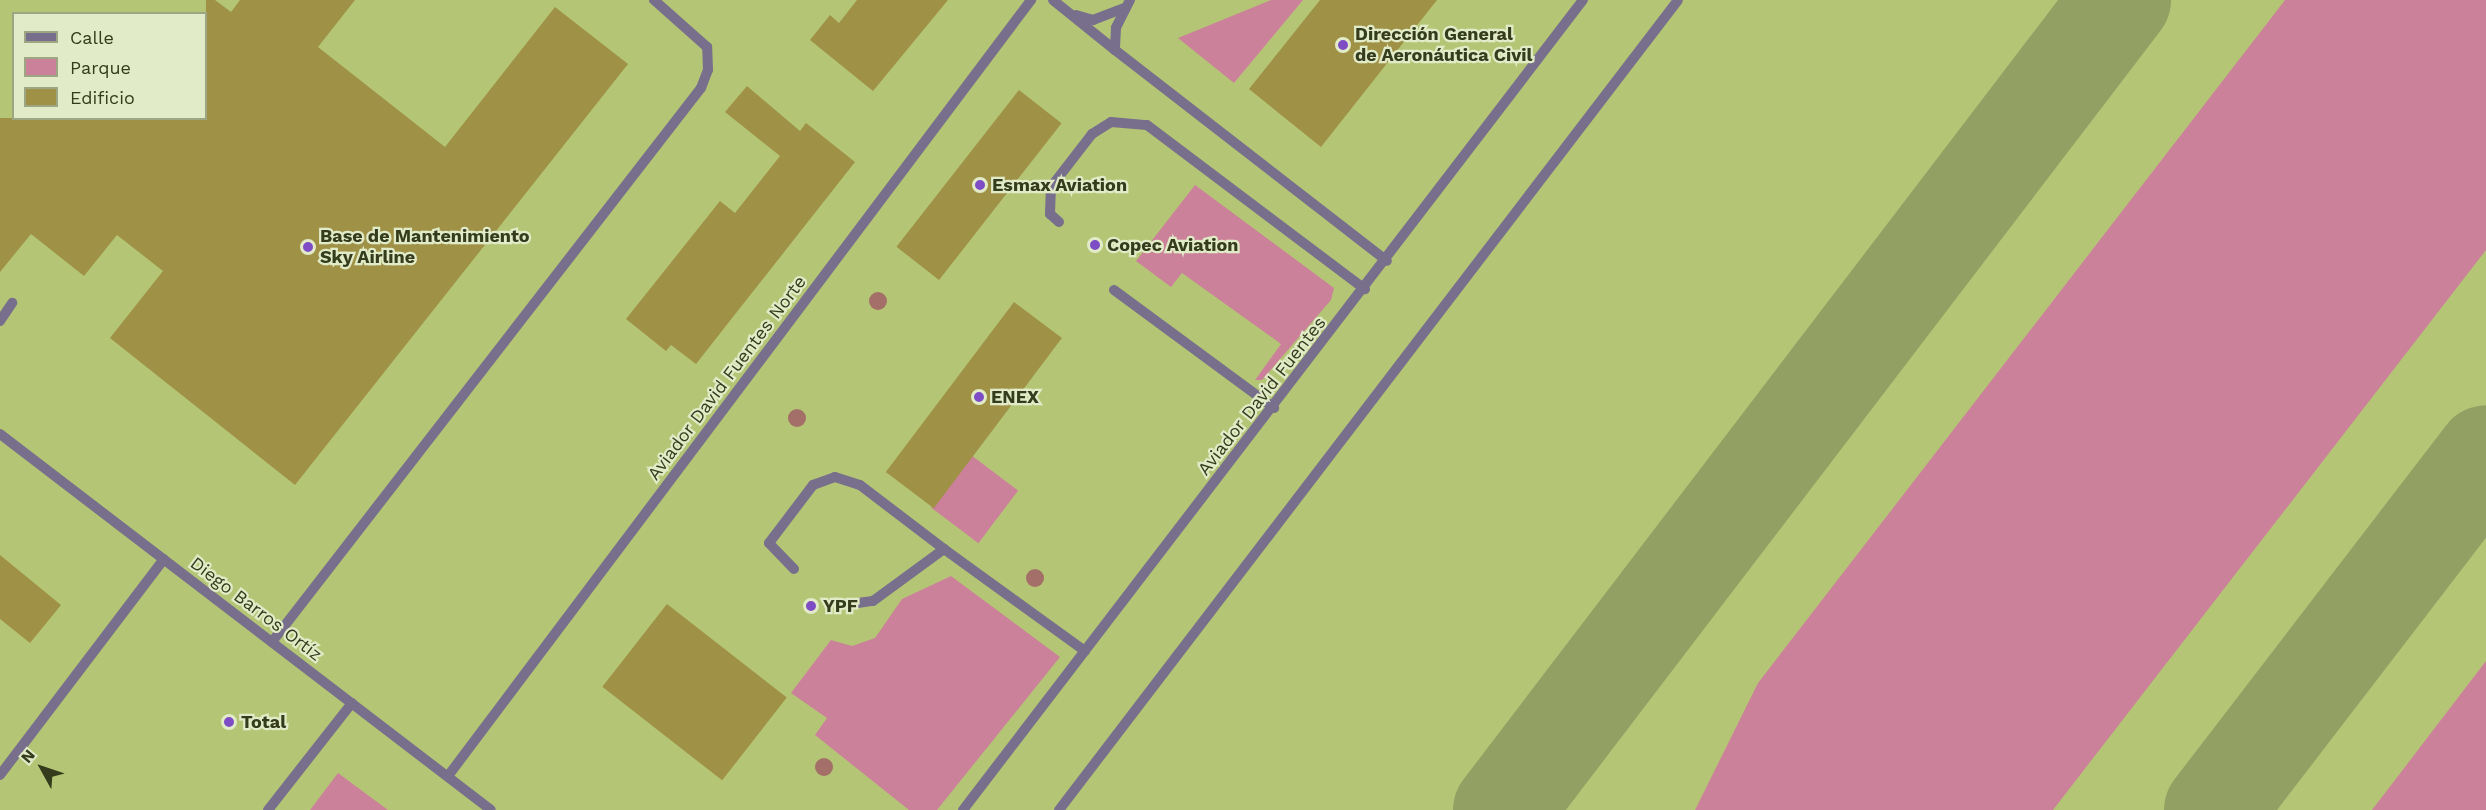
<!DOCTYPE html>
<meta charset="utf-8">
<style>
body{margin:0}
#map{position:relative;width:2486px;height:810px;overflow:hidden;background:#becf85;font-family:"Work Sans",sans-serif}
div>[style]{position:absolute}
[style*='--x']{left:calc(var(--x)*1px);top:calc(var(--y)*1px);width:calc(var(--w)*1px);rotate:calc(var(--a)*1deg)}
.built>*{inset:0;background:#b4c675}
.green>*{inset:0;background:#cc819a;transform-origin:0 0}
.taxiway>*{height:100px;margin:-50px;padding:0 50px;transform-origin:50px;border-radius:50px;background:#92a064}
.building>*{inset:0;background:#9f9145;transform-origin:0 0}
.minor>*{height:10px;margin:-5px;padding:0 5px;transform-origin:5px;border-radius:5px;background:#786f8c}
.trees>*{width:18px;height:18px;margin:-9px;border-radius:50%;background:#a36f68}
.dots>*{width:16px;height:16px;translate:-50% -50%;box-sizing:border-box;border:3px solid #e2ebc7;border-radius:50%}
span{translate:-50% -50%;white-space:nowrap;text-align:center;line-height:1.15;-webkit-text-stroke:4.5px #e2ebc7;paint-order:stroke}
.poi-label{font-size:18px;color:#353c1d;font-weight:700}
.left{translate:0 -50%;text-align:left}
.street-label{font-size:18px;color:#353c1d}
.legend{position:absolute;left:12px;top:12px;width:195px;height:108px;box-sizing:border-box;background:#e2ebc7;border:2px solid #9da583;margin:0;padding:8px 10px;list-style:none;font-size:18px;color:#353c1d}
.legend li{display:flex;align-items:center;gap:12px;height:30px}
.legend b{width:30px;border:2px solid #9da583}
.north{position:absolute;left:12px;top:738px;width:60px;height:60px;-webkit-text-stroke:4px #e2ebc7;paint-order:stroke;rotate:310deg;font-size:16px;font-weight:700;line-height:24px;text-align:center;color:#353c1d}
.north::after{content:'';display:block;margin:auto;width:21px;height:27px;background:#353c1d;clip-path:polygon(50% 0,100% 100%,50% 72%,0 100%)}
</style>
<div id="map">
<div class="built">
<i style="clip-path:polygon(evenodd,0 0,2486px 0,2486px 810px,0 810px,0 0,14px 14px,206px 14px,206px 118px,14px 118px,14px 14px)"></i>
</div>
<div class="green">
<i style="clip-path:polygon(1271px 0,1303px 0,1234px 83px,1178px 38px)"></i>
<i style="clip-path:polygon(2285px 0,2486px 0,2486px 250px,2053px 810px,1695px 810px,1758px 683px)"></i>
<i style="clip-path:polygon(1195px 185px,1334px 288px,1331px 300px,1262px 380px,1255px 380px,1281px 344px,1182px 273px,1171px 287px,1136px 261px)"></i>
<i style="left:971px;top:455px;width:59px;height:66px;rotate:37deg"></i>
<i style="clip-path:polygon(951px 576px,1060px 657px,937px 810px,909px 810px,815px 735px,827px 718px,791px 693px,831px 640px,852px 646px,875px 638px,902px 599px)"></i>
<i style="clip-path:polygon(2486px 661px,2486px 810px,2372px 810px)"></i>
<i style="clip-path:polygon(338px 773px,388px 810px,310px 810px)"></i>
</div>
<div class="taxiway">
<i style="--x:1503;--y:810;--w:1019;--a:-52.66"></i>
<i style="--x:2214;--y:810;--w:447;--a:-52.5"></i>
</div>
<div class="building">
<i style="clip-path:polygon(206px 0,215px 0,231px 12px,240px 0,355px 0,318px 47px,445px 147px,555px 7px,628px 64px,295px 485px,110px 338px,163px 271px,117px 235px,84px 276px,31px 234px,0 272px,0 118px,206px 118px)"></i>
<i style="clip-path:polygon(857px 0,948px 0,873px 91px,810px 40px,830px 15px,839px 23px)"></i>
<i style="clip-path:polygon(1320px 0,1437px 0,1321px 147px,1249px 89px)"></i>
<i style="clip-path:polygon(747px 86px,800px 131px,806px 123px,855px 162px,696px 364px,671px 345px,666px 351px,626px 319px,720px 201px,735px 213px,780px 156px,725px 112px)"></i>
<i style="left:1019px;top:90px;width:54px;height:199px;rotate:38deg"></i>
<i style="left:1014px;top:302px;width:60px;height:213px;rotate:37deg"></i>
<i style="clip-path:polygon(0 555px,61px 605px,30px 643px,0 619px)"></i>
<i style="left:667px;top:604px;width:152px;height:105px;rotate:38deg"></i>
</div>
<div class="minor">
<i style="--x:1053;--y:0;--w:80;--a:38.9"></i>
<i style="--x:1130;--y:0;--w:31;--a:117"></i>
<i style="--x:1116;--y:28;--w:22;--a:93"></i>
<i style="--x:1115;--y:50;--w:344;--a:37.8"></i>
<i style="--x:1076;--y:15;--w:18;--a:16"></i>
<i style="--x:1093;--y:20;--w:33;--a:-21"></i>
<i style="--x:1059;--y:222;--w:12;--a:-138"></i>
<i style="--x:1050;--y:214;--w:27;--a:-88"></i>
<i style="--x:1051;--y:187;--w:67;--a:-52.3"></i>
<i style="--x:1092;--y:134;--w:22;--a:-32"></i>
<i style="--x:1111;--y:122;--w:36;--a:5"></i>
<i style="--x:1147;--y:125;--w:273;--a:37"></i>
<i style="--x:1114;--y:290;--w:199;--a:36.4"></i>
<i style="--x:0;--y:321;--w:22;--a:-56"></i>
<i style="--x:0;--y:434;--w:618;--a:37.44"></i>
<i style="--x:794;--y:569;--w:36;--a:-134"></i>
<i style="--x:769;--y:543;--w:73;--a:-52.8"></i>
<i style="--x:813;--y:485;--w:23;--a:-20"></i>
<i style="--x:835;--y:477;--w:26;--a:18"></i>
<i style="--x:860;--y:485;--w:106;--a:37.3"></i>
<i style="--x:858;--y:603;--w:15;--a:-8"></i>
<i style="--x:873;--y:601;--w:88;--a:-36.2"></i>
<i style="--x:944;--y:549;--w:174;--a:35.9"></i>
<i style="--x:272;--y:642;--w:701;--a:-52.25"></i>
<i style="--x:701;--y:88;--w:19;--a:-69"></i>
<i style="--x:708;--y:70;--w:23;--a:-92"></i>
<i style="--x:707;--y:47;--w:71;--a:-138.4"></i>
<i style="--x:0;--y:775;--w:271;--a:-52.8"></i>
<i style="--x:448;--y:776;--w:971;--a:-53.08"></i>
<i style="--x:268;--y:810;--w:136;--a:-51.9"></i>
<i style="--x:963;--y:810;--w:1020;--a:-52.57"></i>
<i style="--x:1059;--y:810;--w:1019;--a:-52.61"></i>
</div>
<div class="trees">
<i style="left:878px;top:301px"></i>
<i style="left:797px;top:418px"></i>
<i style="left:1035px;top:578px"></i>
<i style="left:824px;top:767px"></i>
</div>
<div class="dots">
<i style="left:1343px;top:45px;background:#7e4dc5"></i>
<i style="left:980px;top:185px;background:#7e4dc5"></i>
<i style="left:1095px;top:245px;background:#7e4dc5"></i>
<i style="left:308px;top:247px;background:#7e4dc5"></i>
<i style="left:979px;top:397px;background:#7e4dc5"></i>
<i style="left:811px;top:606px;background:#7e4dc5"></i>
<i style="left:229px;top:722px;background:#7e4dc5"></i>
</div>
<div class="poi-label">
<span class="left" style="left:1355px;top:45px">Dirección General<br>de Aeronáutica Civil</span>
<span class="left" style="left:992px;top:185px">Esmax Aviation</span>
<span class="left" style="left:320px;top:247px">Base de Mantenimiento<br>Sky Airline</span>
<span class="left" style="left:1107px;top:245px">Copec Aviation</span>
<span class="left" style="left:991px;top:397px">ENEX</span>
<span class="left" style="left:823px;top:606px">YPF</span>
<span class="left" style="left:241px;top:722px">Total</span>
</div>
<div class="street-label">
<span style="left:727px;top:378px;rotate:-53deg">Aviador David Fuentes Norte</span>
<span style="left:1262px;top:396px;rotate:-52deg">Aviador David Fuentes</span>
<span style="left:256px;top:609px;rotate:37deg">Diego Barros Ortíz</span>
</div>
<ul class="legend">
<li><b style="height:8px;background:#786f8c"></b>Calle</li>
<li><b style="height:16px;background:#cc819a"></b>Parque</li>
<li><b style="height:16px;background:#9f9145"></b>Edificio</li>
</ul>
<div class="north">N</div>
</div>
